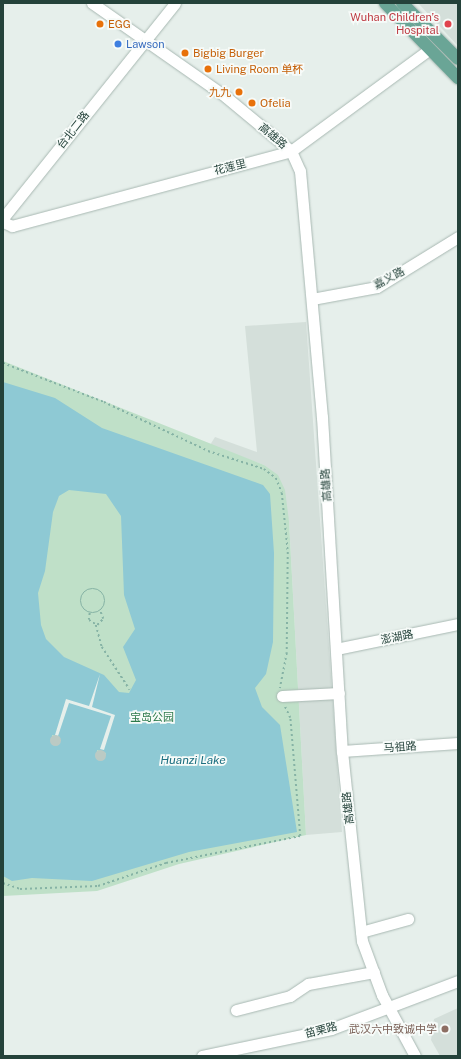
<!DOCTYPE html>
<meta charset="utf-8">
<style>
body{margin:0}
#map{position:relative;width:461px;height:1059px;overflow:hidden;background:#e6efeb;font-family:"Public Sans","Noto Sans SC",sans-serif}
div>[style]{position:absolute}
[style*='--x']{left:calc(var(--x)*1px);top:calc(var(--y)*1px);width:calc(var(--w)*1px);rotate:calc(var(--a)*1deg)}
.built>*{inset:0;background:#d4dfda}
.green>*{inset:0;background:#bfe0c8}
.water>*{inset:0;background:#8ec9d4}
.pier>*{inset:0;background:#e6efeb}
.building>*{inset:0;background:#bbcac4}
.round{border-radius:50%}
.path>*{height:1.5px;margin-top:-0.75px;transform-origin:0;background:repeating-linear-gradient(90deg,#86b3a5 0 2px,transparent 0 5px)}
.path>.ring{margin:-0.75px;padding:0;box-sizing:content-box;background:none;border:1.5px solid #86b3a5;border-radius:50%}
.roads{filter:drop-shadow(0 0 1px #a8b8b2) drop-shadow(0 0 1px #a8b8b2)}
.minor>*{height:11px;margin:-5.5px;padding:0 5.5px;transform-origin:5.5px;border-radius:5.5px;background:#fff}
.major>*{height:12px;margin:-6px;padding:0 6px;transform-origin:6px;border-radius:6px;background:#6aa596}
.dots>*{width:11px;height:11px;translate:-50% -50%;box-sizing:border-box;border:2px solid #f7fbf9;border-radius:50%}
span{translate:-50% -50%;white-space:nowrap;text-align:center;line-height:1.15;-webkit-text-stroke:3.5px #f7fbf9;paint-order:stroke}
.health-label{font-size:11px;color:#be3a42}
.right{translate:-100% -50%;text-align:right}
.food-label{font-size:11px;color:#c56008}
.left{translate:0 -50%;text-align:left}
.shop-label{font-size:11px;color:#366cbe}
.street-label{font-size:11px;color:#24423a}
.park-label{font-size:11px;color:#2d7a4b}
.education-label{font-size:11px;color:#785e54}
.water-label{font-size:12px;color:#1c6f80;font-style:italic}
.frame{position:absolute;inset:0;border:4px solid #24423a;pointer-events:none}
</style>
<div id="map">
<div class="built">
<i style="clip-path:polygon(418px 3px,458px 3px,458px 46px)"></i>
<i style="clip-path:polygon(306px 322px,342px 832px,306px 835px,289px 521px,264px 465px,210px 445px,215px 437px,257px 452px,245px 326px)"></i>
<i style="clip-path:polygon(458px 1008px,458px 1056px,440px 1056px,431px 1040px,434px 1019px)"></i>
</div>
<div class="green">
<i style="clip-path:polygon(3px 361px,264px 465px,278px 475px,285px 490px,289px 521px,306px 835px,179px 864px,97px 891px,3px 896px)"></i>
</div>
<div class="water">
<i style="clip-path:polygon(evenodd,3px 382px,55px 398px,102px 428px,263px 485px,270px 494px,274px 553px,273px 642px,266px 674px,255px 688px,262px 707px,280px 725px,297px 832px,189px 852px,92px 881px,32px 878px,12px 881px,3px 876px,3px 382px,69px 490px,106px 494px,121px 516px,124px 595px,135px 629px,123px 647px,136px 680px,129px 693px,119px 692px,104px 675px,64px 657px,46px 639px,41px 625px,38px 593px,45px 571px,53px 512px,59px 496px,69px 490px,3px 382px,52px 735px,58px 736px,59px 744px,52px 745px,52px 735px,3px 382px,97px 750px,106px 753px,104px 759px,97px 760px,97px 750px)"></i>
</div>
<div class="pier">
<i style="clip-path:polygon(100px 674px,92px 707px,115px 715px,104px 750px,100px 749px,111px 716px,69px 703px,58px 736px,55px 735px,66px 699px,89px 706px)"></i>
</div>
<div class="building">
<i class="round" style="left:49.5px;top:734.5px;width:11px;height:11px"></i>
<i class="round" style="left:94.5px;top:749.5px;width:11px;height:11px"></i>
</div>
<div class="path">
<i style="--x:3;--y:363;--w:108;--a:21.1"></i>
<i style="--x:104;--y:402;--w:115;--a:25.2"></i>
<i style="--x:208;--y:451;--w:59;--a:17.8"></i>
<i style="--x:264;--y:469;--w:15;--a:37"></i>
<i style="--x:276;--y:478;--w:16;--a:68"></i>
<i style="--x:282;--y:493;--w:59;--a:84.2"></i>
<i style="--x:288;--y:552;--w:101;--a:90.6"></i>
<i style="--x:287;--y:653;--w:36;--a:101"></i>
<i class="ring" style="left:81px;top:589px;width:22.5px;height:22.5px"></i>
<i style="--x:90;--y:613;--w:7;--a:98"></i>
<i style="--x:89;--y:620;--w:9;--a:32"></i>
<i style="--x:97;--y:625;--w:8;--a:-45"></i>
<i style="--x:103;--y:619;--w:9;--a:-111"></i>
<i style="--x:96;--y:625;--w:23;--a:75"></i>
<i style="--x:102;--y:647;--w:51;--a:56.9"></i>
<i style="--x:3;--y:883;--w:18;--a:19"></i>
<i style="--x:20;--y:889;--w:78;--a:-2.2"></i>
<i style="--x:98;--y:886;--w:72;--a:-18.7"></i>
<i style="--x:166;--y:863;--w:137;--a:-11.4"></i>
<i style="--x:300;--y:836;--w:118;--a:-94.8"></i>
<i style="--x:290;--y:718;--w:14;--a:-115"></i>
</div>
<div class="roads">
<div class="minor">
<i style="--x:92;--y:3;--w:164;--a:35"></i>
<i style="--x:226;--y:97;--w:85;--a:39.7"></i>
<i style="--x:291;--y:151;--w:22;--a:66"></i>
<i style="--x:300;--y:171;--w:247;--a:84.9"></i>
<i style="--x:322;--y:417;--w:335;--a:86.6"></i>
<i style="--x:342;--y:751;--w:191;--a:84"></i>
<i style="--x:362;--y:941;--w:58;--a:69.7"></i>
<i style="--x:382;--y:995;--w:69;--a:61.6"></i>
<i style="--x:3;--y:218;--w:275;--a:-51.3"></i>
<i style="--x:3;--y:222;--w:10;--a:24"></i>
<i style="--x:12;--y:226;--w:289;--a:-15"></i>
<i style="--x:291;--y:151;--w:172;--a:-36.3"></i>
<i style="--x:312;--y:299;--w:66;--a:-10.5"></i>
<i style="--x:377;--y:287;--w:95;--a:-31.7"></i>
<i style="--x:336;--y:649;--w:125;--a:-11.6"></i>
<i style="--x:282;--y:696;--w:57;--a:-3"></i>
<i style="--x:342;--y:751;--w:116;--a:-3.9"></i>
<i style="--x:361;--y:932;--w:49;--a:-15.5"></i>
<i style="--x:236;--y:1010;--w:56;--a:-14.5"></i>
<i style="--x:290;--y:996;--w:22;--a:-34"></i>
<i style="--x:308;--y:984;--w:67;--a:-10.3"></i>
<i style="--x:202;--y:1056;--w:132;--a:-11.8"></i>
<i style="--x:331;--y:1029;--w:136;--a:-20.7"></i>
</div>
<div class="major">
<i style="--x:385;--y:3;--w:105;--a:45.8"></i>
<i style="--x:402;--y:3;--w:79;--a:45"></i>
</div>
</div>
<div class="dots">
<i style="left:100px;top:24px;background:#e8710a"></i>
<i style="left:448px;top:24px;background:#e0444e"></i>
<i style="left:118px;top:44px;background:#3f7fe0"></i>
<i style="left:185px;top:53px;background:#e8710a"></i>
<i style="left:208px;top:69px;background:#e8710a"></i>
<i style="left:239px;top:92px;background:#e8710a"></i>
<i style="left:252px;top:103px;background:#e8710a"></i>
<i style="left:445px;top:1029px;background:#8d6e63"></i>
</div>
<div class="health-label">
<span class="right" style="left:439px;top:24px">Wuhan Children’s<br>Hospital</span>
</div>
<div class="food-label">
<span class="left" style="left:108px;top:24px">EGG</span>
<span class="left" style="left:193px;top:53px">Bigbig Burger</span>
<span class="left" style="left:216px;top:69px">Living Room 单杯</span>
<span class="right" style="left:231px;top:92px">九九</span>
<span class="left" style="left:260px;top:103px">Ofelia</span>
</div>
<div class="shop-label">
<span class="left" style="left:126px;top:44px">Lawson</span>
</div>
<div class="street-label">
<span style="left:73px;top:130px;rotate:-52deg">台北二路</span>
<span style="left:273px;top:136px;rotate:40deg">高雄路</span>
<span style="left:230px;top:167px;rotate:-14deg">花莲里</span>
<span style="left:389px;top:278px;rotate:-28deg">嘉义路</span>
<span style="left:326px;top:485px;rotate:-94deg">高雄路</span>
<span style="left:397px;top:637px;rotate:-11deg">澎湖路</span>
<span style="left:400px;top:747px;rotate:-4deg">马祖路</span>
<span style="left:348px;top:808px;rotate:-96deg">高雄路</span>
<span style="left:321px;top:1030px;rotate:-15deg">苗栗路</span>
</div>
<div class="park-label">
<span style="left:152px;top:717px">宝岛公园</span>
</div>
<div class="education-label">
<span class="right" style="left:437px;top:1029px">武汉六中致诚中学</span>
</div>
<div class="water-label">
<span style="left:193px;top:761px">Huanzi Lake</span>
</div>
<div class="frame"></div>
</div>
